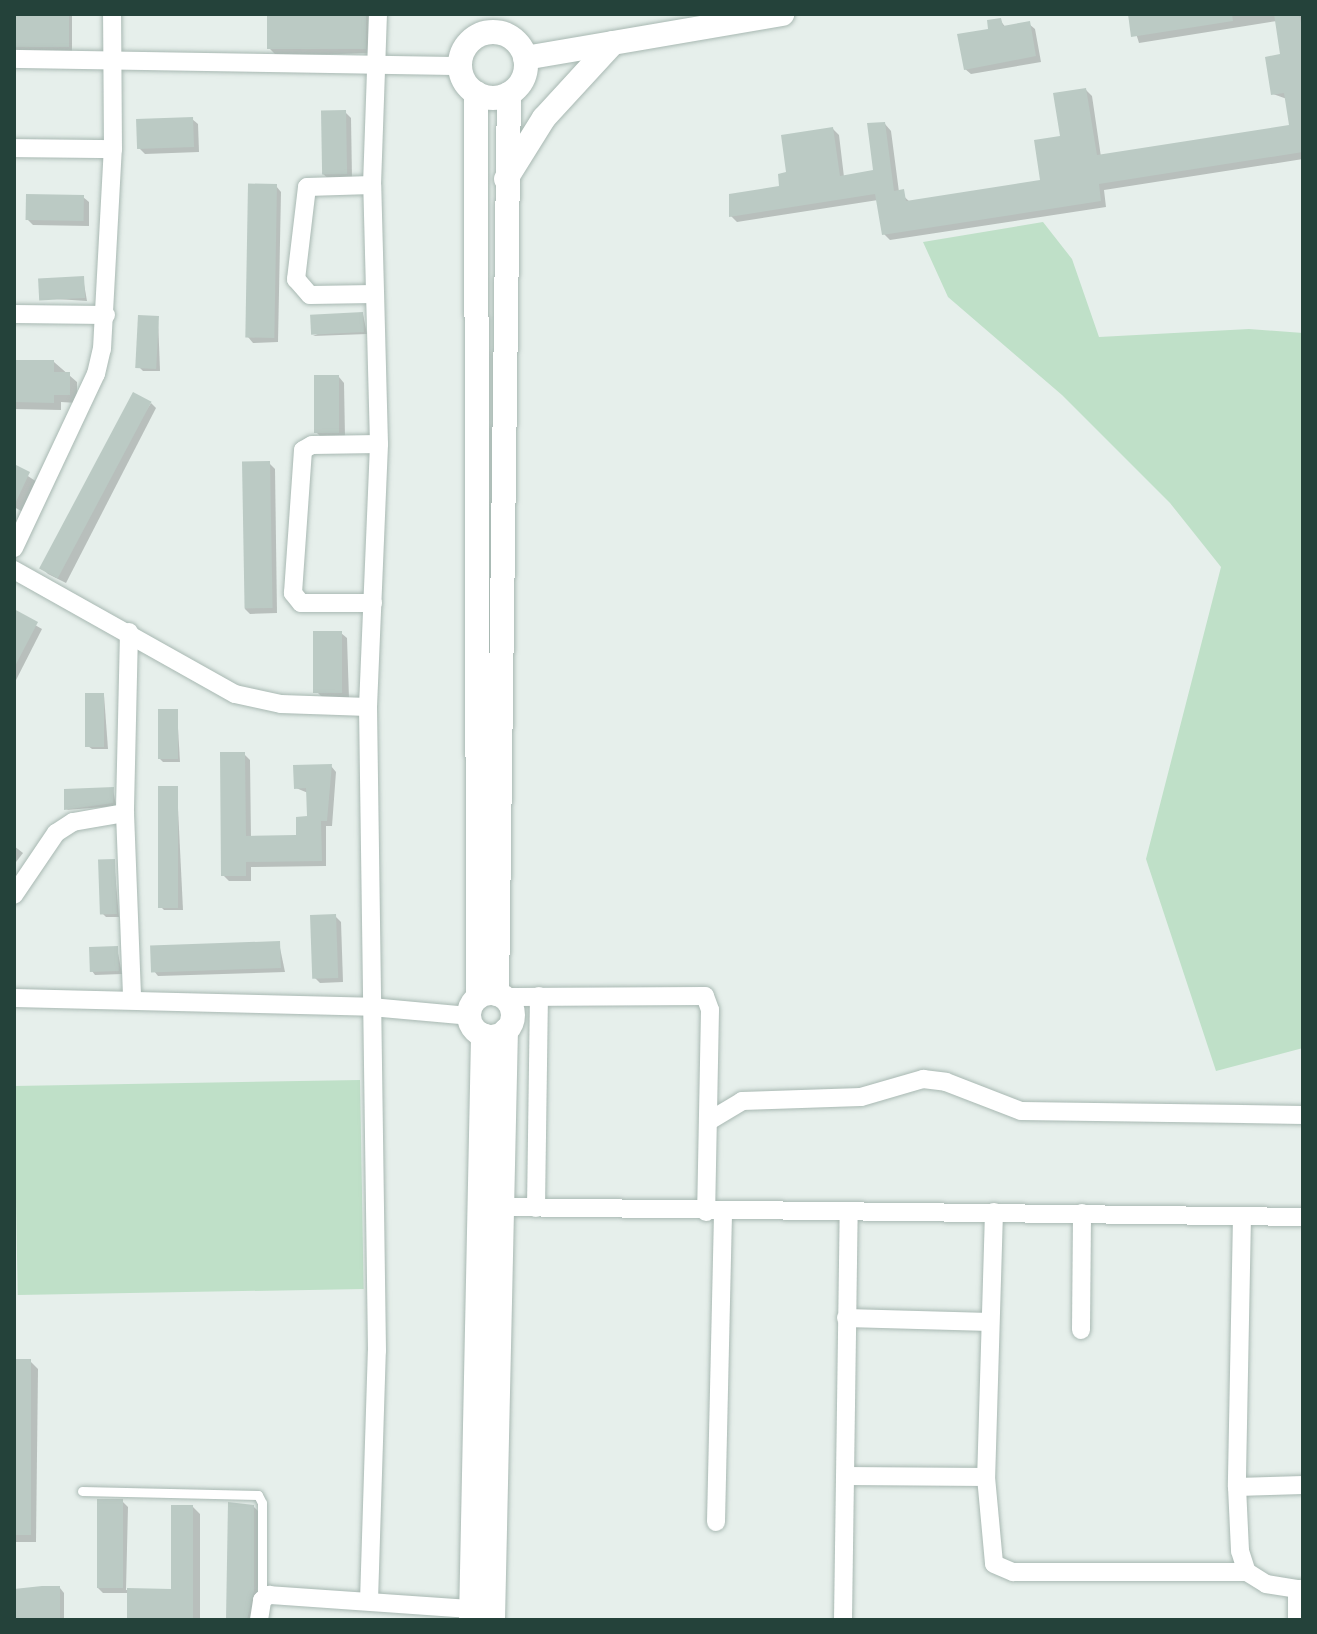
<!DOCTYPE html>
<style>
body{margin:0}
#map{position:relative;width:1317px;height:1634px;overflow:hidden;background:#e6efeb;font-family:"Public Sans",sans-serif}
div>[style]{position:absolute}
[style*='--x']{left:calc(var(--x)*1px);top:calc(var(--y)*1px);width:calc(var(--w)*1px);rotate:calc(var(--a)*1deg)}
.green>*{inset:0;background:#bfe0c8;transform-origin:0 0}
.shadow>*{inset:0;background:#0003;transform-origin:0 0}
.building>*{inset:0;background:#bbcac4;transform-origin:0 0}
.roads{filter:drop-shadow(0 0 2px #a8b8b2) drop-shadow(0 0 2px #a8b8b2)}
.lane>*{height:9px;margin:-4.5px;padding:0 4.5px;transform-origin:4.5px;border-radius:4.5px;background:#fff}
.street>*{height:18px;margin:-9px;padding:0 9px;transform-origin:9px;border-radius:9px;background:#fff}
.secondary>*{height:24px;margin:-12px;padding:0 12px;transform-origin:12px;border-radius:12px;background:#fff}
.secondary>.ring{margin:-12px;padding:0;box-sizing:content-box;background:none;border:24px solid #fff;border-radius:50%}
span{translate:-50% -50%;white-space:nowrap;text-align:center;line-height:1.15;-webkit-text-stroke:6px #f7fbf9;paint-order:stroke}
.frame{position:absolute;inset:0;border:16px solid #24423a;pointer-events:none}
</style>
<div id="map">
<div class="green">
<i style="clip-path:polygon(1043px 222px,1072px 259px,1099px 337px,1249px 329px,1303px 333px,1303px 1048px,1216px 1071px,1146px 859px,1221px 567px,1170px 503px,1062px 395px,948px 297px,923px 242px)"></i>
<i style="left:360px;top:1080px;width:209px;height:346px;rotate:89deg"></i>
</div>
<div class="shadow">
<i style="left:14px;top:14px;width:58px;height:37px"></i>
<i style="clip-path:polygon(269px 14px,380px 14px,372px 53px,277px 56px,269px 48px)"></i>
<i style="clip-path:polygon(1130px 14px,1303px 14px,1303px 159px,1104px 190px,1106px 207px,890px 240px,884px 234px,878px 200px,737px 222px,731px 216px,782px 187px,788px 174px,833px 129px,839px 135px,844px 177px,876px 172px,885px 124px,891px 131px,899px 192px,910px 202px,1042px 181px,1086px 90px,1092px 96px,1101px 157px,1292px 127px,1287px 99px,1273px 94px,1282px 56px,1277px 21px,1139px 43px)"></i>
<i style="clip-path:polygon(1000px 20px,1006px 28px,1029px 24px,1035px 29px,1041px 62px,971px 74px,965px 69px)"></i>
<i style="clip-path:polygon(345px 112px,351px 118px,352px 179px,329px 179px,323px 174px)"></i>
<i style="clip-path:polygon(192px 119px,198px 124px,199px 152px,145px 154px,139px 148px)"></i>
<i style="clip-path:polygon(276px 186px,281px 192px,278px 342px,253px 343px,248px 337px)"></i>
<i style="clip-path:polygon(83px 197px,89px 202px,89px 226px,33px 225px,27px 219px)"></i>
<i style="clip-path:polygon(83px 278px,87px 301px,41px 298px)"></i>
<i style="clip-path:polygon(363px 314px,367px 334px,313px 336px)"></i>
<i style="clip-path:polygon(158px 318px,160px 371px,143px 371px,139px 367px)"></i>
<i style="clip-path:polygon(14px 362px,54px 362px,77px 382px,77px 403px,61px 402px,61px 410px,14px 409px)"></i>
<i style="clip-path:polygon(339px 377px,344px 383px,345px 438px,322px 438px,316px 432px)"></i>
<i style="clip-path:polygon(151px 403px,156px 408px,66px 583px,48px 574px,43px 569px)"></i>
<i style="clip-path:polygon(269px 463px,275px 469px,277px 613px,250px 614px,245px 609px)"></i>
<i style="clip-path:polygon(14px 467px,37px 482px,23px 512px,14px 507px)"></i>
<i style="clip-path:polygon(14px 613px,42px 629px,14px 684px)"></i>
<i style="clip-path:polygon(341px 633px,347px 638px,349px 699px,323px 698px,317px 692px)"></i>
<i style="clip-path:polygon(104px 695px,108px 749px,92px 749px,88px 746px)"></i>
<i style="clip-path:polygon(177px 711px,180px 762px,163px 762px,159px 758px)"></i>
<i style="clip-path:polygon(244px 754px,250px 760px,251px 838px,298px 837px,309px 818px,308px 793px,296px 788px,331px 766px,336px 772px,332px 826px,326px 826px,326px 866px,251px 867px,251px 881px,229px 881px,223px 875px)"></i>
<i style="clip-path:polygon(177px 788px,183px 910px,164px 910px,161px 907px)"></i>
<i style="clip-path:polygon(113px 789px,116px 806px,66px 810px)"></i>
<i style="clip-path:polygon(14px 846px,23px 853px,16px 862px,14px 861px)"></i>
<i style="clip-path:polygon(114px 861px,119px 917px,106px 917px,103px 914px)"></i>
<i style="clip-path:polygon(335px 916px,341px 922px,343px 982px,320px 983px,314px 977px)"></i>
<i style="clip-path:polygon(279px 943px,285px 972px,158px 976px,154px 971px)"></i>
<i style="clip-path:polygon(117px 948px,122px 974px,95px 975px,92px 971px)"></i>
<i style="clip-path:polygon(14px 1361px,30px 1361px,38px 1369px,36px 1542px,14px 1542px)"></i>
<i style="clip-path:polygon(122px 1501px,128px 1507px,126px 1590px,173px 1591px,193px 1507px,200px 1514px,200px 1620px,129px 1620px,129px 1593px,103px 1593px,97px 1587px)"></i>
<i style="clip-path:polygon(254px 1507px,262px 1515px,256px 1620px,228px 1620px)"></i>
<i style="clip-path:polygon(60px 1588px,64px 1593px,64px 1620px,14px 1620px,14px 1590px)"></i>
</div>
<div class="building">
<i style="left:14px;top:14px;width:55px;height:33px"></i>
<i style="left:267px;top:14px;width:99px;height:35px"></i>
<i style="clip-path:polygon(1128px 14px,1232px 14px,1233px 21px,1131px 37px)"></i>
<i style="clip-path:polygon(1274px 14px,1299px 14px,1303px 32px,1303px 152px,1099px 184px,1101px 201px,882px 235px,875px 194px,729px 217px,729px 194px,779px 186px,778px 174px,786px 172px,781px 135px,833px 127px,840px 176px,873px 170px,867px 123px,885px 122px,894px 191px,904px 189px,906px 201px,1040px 180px,1034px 140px,1060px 136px,1053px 93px,1086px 88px,1097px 155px,1289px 125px,1284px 93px,1271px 95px,1265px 57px,1280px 54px)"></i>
<i style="clip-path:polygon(1001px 18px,1003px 26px,1030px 21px,1036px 56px,964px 70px,957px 34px,988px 29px,987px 20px)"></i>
<i style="left:346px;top:110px;width:64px;height:25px;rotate:89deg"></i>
<i style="left:193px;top:117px;width:30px;height:57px;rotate:88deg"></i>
<i style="left:277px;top:184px;width:154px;height:29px;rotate:91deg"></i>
<i style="left:26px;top:194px;width:58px;height:26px;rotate:1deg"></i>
<i style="left:84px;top:276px;width:22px;height:46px;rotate:87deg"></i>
<i style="left:363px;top:312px;width:20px;height:53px;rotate:87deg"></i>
<i style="left:138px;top:315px;width:21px;height:53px;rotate:3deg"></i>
<i style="clip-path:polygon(14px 360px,54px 360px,54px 372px,70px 372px,70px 395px,54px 395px,54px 403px,14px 402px)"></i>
<i style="left:314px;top:375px;width:25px;height:58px"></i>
<i style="left:133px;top:392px;width:21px;height:200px;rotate:28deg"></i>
<i style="left:270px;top:461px;width:147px;height:28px;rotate:89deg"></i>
<i style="clip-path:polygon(14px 464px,30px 472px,14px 506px)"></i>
<i style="clip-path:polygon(14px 609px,38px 622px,14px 668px)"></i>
<i style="left:313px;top:631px;width:29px;height:62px"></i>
<i style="left:85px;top:693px;width:19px;height:54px"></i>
<i style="left:158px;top:709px;width:20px;height:50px"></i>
<i style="clip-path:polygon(220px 752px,245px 752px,246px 836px,296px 835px,296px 817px,307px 816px,306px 788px,294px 789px,293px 765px,332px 764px,327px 821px,321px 821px,322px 861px,246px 862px,246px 876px,221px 876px)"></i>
<i style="left:158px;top:786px;width:20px;height:122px"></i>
<i style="clip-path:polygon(114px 787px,113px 803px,64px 810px,64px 789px)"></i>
<i style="left:115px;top:859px;width:55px;height:17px;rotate:88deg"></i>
<i style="left:336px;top:914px;width:64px;height:26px;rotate:88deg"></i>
<i style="left:280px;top:941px;width:27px;height:130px;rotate:88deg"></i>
<i style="left:118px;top:946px;width:25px;height:29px;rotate:88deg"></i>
<i style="left:14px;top:1359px;width:17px;height:176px"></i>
<i style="left:97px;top:1499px;width:26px;height:89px"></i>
<i style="clip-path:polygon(228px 1502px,254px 1505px,254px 1591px,247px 1620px,226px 1620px)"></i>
<i style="clip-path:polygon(171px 1505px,193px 1505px,193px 1620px,127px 1620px,127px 1588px,171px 1589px)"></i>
<i style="clip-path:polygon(42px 1586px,60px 1586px,60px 1620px,14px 1620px,14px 1589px)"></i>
</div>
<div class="roads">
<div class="lane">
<i style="--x:82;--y:1491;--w:176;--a:1.3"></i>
<i style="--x:258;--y:1495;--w:9;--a:63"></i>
<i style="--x:262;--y:1503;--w:97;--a:90"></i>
</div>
<div class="street">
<i style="--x:14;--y:59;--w:446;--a:0.9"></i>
<i style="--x:14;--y:148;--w:99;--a:0.6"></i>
<i style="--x:372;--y:185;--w:65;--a:178.2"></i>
<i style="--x:307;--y:187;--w:93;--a:96.8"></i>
<i style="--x:296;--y:279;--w:21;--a:49"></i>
<i style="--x:310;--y:295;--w:64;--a:-0.9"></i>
<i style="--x:14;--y:314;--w:92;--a:0.6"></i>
<i style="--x:14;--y:548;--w:192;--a:-64.8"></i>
<i style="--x:96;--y:374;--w:26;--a:-77"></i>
<i style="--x:102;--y:349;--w:200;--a:-86.9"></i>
<i style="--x:113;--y:149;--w:135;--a:-90.4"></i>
<i style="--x:14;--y:570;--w:253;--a:29.3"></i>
<i style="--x:235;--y:694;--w:47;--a:12.3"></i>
<i style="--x:281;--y:704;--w:87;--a:2"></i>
<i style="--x:373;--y:603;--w:72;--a:180"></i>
<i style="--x:301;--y:603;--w:13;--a:-129"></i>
<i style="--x:293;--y:593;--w:143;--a:-86"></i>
<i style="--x:303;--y:450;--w:10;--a:-29"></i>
<i style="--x:312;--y:445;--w:67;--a:-0.9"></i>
<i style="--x:129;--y:632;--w:181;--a:91.3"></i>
<i style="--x:125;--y:813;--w:185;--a:87.8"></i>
<i style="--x:14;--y:895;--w:75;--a:-55.9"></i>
<i style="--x:56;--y:833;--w:20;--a:-33"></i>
<i style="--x:73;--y:822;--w:53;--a:-9.8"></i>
<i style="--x:503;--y:997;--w:202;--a:-0.3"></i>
<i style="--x:705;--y:996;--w:15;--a:70"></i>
<i style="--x:710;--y:1010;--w:202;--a:91.1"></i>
<i style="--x:14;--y:998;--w:357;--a:1.4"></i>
<i style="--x:371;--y:1007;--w:98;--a:5.2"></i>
<i style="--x:709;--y:1121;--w:39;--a:-31"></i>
<i style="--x:742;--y:1101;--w:119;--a:-1.9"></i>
<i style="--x:861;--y:1097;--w:65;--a:-16.2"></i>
<i style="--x:923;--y:1079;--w:23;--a:7"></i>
<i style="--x:946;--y:1082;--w:80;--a:21.1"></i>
<i style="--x:1021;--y:1111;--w:282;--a:0.8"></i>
<i style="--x:500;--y:1207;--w:803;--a:0.71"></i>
<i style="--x:536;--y:1208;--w:212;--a:-89.2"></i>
<i style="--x:994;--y:1212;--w:265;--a:91.7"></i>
<i style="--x:986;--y:1477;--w:87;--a:84.7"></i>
<i style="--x:994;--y:1564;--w:21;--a:23"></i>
<i style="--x:1013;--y:1572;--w:234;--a:0"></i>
<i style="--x:1247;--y:1572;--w:22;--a:32"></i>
<i style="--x:1266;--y:1584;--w:31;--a:9"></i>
<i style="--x:1242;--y:1216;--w:271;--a:91.1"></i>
<i style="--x:1237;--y:1487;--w:64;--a:87.3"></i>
<i style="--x:1240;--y:1551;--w:22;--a:72"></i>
<i style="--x:846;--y:1318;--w:144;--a:1.6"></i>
<i style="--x:1081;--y:1330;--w:117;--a:-89.5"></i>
<i style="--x:845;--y:1476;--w:141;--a:0.4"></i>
<i style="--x:1237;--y:1487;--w:66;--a:-1.7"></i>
<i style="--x:716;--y:1522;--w:310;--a:-88.7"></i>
<i style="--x:369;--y:1601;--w:250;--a:-88.2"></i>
<i style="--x:377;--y:1351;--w:644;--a:-90.8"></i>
<i style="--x:368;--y:707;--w:263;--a:-87.6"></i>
<i style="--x:379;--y:444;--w:259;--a:-91.5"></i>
<i style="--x:372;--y:185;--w:171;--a:-88"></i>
<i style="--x:259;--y:1620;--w:20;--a:-81"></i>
<i style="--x:262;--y:1600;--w:9;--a:-36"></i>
<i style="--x:269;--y:1595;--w:214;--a:4"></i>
<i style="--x:843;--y:1620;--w:409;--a:-89.2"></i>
<i style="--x:1297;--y:1620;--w:31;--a:-90"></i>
<i style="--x:1297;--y:1589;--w:6;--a:0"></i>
</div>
<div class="secondary">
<i class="ring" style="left:460px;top:32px;width:42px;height:42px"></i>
<i style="--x:525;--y:58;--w:261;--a:-9.7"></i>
<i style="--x:476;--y:93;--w:904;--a:89.87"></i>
<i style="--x:506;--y:179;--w:72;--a:-58.1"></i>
<i style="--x:544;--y:118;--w:102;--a:-47.4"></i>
<i class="ring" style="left:469px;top:993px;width:20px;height:20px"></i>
<i style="--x:497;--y:994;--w:900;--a:-89.24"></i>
<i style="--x:471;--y:1620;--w:585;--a:-88.82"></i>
<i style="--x:493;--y:1620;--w:590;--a:-88.74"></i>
</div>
</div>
<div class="frame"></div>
</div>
